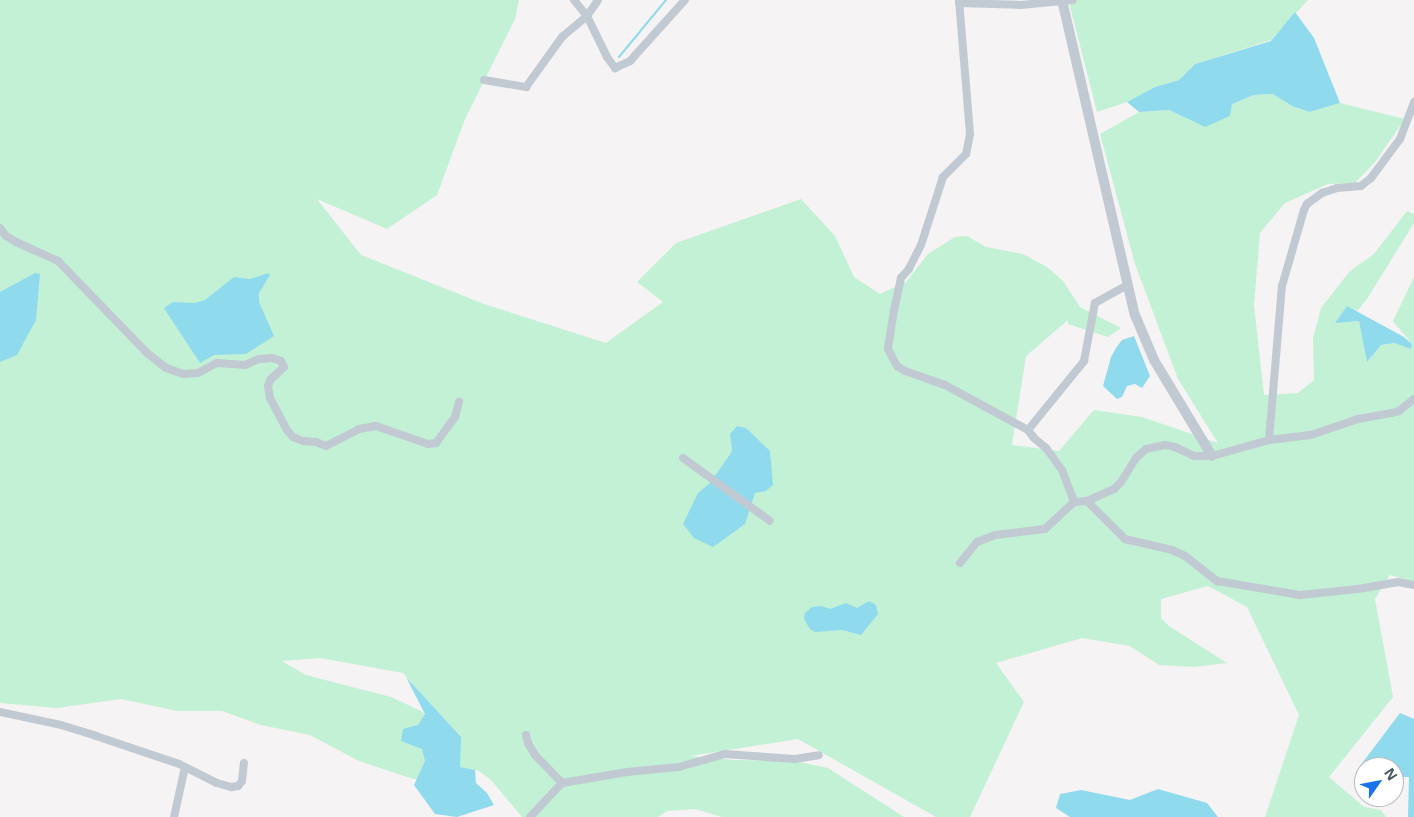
<!DOCTYPE html>
<style>
body{margin:0}
#map{position:relative;width:1414px;height:817px;overflow:hidden;background:#f5f3f3;font-family:"Noto Sans",sans-serif}
div>[style]{position:absolute}
[style*='--x']{left:calc(var(--x)*1px);top:calc(var(--y)*1px);width:calc(var(--w)*1px);rotate:calc(var(--a)*1deg)}
.green>*{inset:0;background:#c3f1d5}
.water>*{inset:0;background:#90daee}
.stream>*{height:2px;margin:-1px;padding:0 1px;transform-origin:1px;border-radius:1px;background:#90daee}
.minor>*{height:8px;margin:-4px;padding:0 4px;transform-origin:4px;border-radius:4px;background:#c1cad2}
.tertiary>*{height:10px;margin:-5px;padding:0 5px;transform-origin:5px;border-radius:5px;background:#c1cad2}
span{translate:-50% -50%;white-space:nowrap;text-align:center;line-height:1.15;-webkit-text-stroke:4px #fff;paint-order:stroke}
.north{position:absolute;left:1354px;top:757px;width:50px;height:50px;box-sizing:border-box;background:#fff;border:1px solid #b7bbc0;border-radius:50%;rotate:57deg;font-size:14px;font-weight:700;line-height:20px;text-align:center;color:#4a5661}
.north::after{content:'';display:block;margin:auto;width:18px;height:22px;background:#1a73e8;clip-path:polygon(50% 0,100% 100%,50% 72%,0 100%)}
</style>
<div id="map">
<div class="green">
<i style="clip-path:polygon(evenodd,0 0,519px 0,515px 19px,465px 119px,437px 195px,387px 229px,317px 199px,361px 255px,484px 304px,606px 343px,663px 302px,637px 282px,676px 243px,801px 199px,835px 236px,854px 277px,880px 294px,906px 282px,928px 254px,955px 237px,967px 236px,986px 247px,1023px 254px,1047px 267px,1063px 281px,1080px 307px,1121px 328px,1108px 337px,1068px 324px,1068px 320px,1026px 356px,1012px 445px,1059px 451px,1094px 410px,1142px 417px,1218px 443px,1178px 379px,1135px 264px,1100px 134px,1139px 112px,1169px 110px,1205px 127px,1232px 104px,1254px 95px,1273px 94px,1292px 106px,1308px 112px,1340px 103px,1405px 119px,1375px 162px,1355px 183px,1328px 184px,1285px 203px,1260px 233px,1254px 305px,1264px 395px,1298px 393px,1314px 380px,1313px 338px,1321px 308px,1350px 271px,1374px 254px,1407px 211px,1414px 214px,1414px 223px,1367px 299px,1357px 311px,1347px 307px,1351px 322px,1359px 321px,1368px 361px,1381px 345px,1395px 343px,1412px 344px,1393px 321px,1414px 277px,1414px 582px,1390px 575px,1375px 599px,1393px 697px,1329px 777px,1364px 807px,1381px 810px,1386px 817px,1265px 817px,1299px 715px,1247px 607px,1208px 586px,1161px 599px,1161px 618px,1169px 626px,1227px 663px,1194px 667px,1159px 665px,1130px 646px,1082px 638px,996px 663px,1024px 702px,970px 817px,936px 817px,798px 739px,690px 756px,735px 760px,794px 761px,828px 768px,904px 817px,722px 817px,695px 809px,667px 811px,658px 817px,522px 817px,491px 780px,479px 771px,460px 767px,442px 779px,413px 779px,359px 761px,310px 735px,261px 725px,222px 711px,177px 711px,121px 699px,57px 708px,0 703px,0 0,320px 658px,403px 673px,461px 738px,451px 737px,421px 711px,391px 697px,306px 675px,282px 661px,320px 658px)"></i>
<i style="clip-path:polygon(1071px 0,1308px 0,1271px 40px,1195px 64px,1179px 80px,1155px 87px,1127px 102px,1097px 112px,1070px 6px)"></i>
</div>
<div class="water">
<i style="clip-path:polygon(1295px 12px,1314px 38px,1340px 103px,1309px 112px,1292px 106px,1273px 94px,1254px 95px,1232px 104px,1230px 116px,1205px 127px,1169px 110px,1139px 112px,1127px 102px,1155px 87px,1179px 80px,1195px 64px,1271px 41px)"></i>
<i style="clip-path:polygon(35px 273px,40px 274px,36px 320px,17px 355px,0 362px,0 292px)"></i>
<i style="clip-path:polygon(268px 273px,270px 275px,259px 293px,259px 302px,274px 336px,246px 354px,214px 355px,200px 363px,164px 308px,173px 302px,195px 303px,205px 300px,234px 277px,250px 279px)"></i>
<i style="clip-path:polygon(1347px 306px,1404px 337px,1412px 344px,1411px 349px,1395px 343px,1381px 345px,1367px 362px,1359px 321px,1335px 323px)"></i>
<i style="clip-path:polygon(1134px 336px,1150px 376px,1142px 388px,1135px 384px,1127px 386px,1122px 397px,1117px 399px,1103px 386px,1111px 357px,1116px 348px,1122px 340px)"></i>
<i style="clip-path:polygon(737px 426px,746px 428px,770px 451px,773px 485px,766px 491px,755px 493px,745px 524px,713px 547px,694px 538px,683px 524px,698px 493px,710px 483px,731px 453px,732px 449px,730px 434px)"></i>
<i style="clip-path:polygon(869px 601px,876px 605px,878px 614px,861px 635px,842px 630px,815px 632px,810px 629px,804px 619px,805px 613px,812px 607px,822px 606px,830px 609px,846px 603px,857px 608px)"></i>
<i style="clip-path:polygon(406px 677px,461px 737px,460px 767px,475px 770px,476px 783px,487px 793px,494px 805px,457px 817px,435px 814px,414px 785px,425px 761px,422px 749px,401px 741px,403px 729px,418px 725px,425px 714px)"></i>
<i style="clip-path:polygon(1400px 713px,1414px 719px,1414px 817px,1408px 817px,1409px 777px,1394px 777px,1394px 767px,1364px 767px,1364px 777px,1360px 777px,1360px 766px)"></i>
<i style="clip-path:polygon(1158px 789px,1207px 803px,1218px 817px,1070px 817px,1056px 808px,1060px 794px,1081px 790px,1130px 800px)"></i>
</div>
<div class="stream">
<i style="--x:619;--y:57;--w:74;--a:-50.5"></i>
</div>
<div class="minor">
<i style="--x:574;--y:0;--w:21;--a:51"></i>
<i style="--x:587;--y:16;--w:46;--a:64"></i>
<i style="--x:607;--y:57;--w:14;--a:54"></i>
<i style="--x:615;--y:68;--w:17;--a:-25"></i>
<i style="--x:630;--y:61;--w:82;--a:-48"></i>
<i style="--x:959;--y:0;--w:134;--a:85.3"></i>
<i style="--x:970;--y:134;--w:20;--a:101"></i>
<i style="--x:966;--y:154;--w:33;--a:135"></i>
<i style="--x:943;--y:177;--w:71;--a:107.9"></i>
<i style="--x:921;--y:245;--w:27;--a:117"></i>
<i style="--x:909;--y:269;--w:12;--a:132"></i>
<i style="--x:901;--y:278;--w:33;--a:102"></i>
<i style="--x:894;--y:310;--w:39;--a:99"></i>
<i style="--x:888;--y:349;--w:19;--a:62"></i>
<i style="--x:897;--y:366;--w:9;--a:32"></i>
<i style="--x:905;--y:371;--w:42;--a:19.3"></i>
<i style="--x:945;--y:385;--w:94;--a:28.5"></i>
<i style="--x:1028;--y:430;--w:10;--a:53"></i>
<i style="--x:1034;--y:438;--w:16;--a:40"></i>
<i style="--x:1046;--y:448;--w:27;--a:54"></i>
<i style="--x:1062;--y:470;--w:34;--a:69"></i>
<i style="--x:959;--y:3;--w:62;--a:1.8"></i>
<i style="--x:1021;--y:5;--w:52;--a:-5.5"></i>
<i style="--x:484;--y:80;--w:43;--a:9.5"></i>
<i style="--x:526;--y:87;--w:62;--a:-54.2"></i>
<i style="--x:562;--y:37;--w:33;--a:-40"></i>
<i style="--x:587;--y:16;--w:19;--a:-55"></i>
<i style="--x:0;--y:228;--w:10;--a:53"></i>
<i style="--x:6;--y:236;--w:12;--a:31"></i>
<i style="--x:16;--y:242;--w:46;--a:24.3"></i>
<i style="--x:58;--y:261;--w:128;--a:45.9"></i>
<i style="--x:147;--y:353;--w:24;--a:38"></i>
<i style="--x:166;--y:368;--w:18;--a:19"></i>
<i style="--x:183;--y:374;--w:15;--a:-4"></i>
<i style="--x:198;--y:373;--w:21;--a:-28"></i>
<i style="--x:217;--y:363;--w:28;--a:4"></i>
<i style="--x:245;--y:365;--w:15;--a:-23"></i>
<i style="--x:259;--y:359;--w:13;--a:-4"></i>
<i style="--x:272;--y:358;--w:9;--a:18"></i>
<i style="--x:281;--y:361;--w:7;--a:63"></i>
<i style="--x:284;--y:367;--w:19;--a:137"></i>
<i style="--x:270;--y:380;--w:6;--a:108"></i>
<i style="--x:268;--y:386;--w:12;--a:81"></i>
<i style="--x:270;--y:398;--w:36;--a:62"></i>
<i style="--x:287;--y:430;--w:9;--a:49"></i>
<i style="--x:293;--y:437;--w:11;--a:22"></i>
<i style="--x:303;--y:441;--w:13;--a:4"></i>
<i style="--x:316;--y:442;--w:11;--a:22"></i>
<i style="--x:326;--y:446;--w:37;--a:-27"></i>
<i style="--x:359;--y:429;--w:17;--a:-10"></i>
<i style="--x:376;--y:426;--w:55;--a:19.1"></i>
<i style="--x:428;--y:444;--w:8;--a:-7"></i>
<i style="--x:436;--y:443;--w:32;--a:-54"></i>
<i style="--x:455;--y:417;--w:16;--a:-75"></i>
<i style="--x:1028;--y:430;--w:89;--a:-50.9"></i>
<i style="--x:1084;--y:361;--w:59;--a:-79.3"></i>
<i style="--x:1095;--y:303;--w:38;--a:-29"></i>
<i style="--x:1269;--y:440;--w:155;--a:-85.2"></i>
<i style="--x:1282;--y:286;--w:79;--a:-73.9"></i>
<i style="--x:1304;--y:210;--w:7;--a:-63"></i>
<i style="--x:1307;--y:204;--w:19;--a:-36"></i>
<i style="--x:1322;--y:193;--w:16;--a:-18"></i>
<i style="--x:1337;--y:188;--w:24;--a:-5"></i>
<i style="--x:1361;--y:186;--w:13;--a:-39"></i>
<i style="--x:1371;--y:178;--w:49;--a:-53.4"></i>
<i style="--x:1400;--y:139;--w:40;--a:-69"></i>
<i style="--x:683;--y:458;--w:107;--a:35.9"></i>
<i style="--x:1087;--y:501;--w:54;--a:45"></i>
<i style="--x:1125;--y:539;--w:48;--a:13.2"></i>
<i style="--x:1172;--y:550;--w:14;--a:25"></i>
<i style="--x:1185;--y:556;--w:41;--a:38"></i>
<i style="--x:1217;--y:581;--w:84;--a:9.6"></i>
<i style="--x:1300;--y:595;--w:58;--a:-5.9"></i>
<i style="--x:1358;--y:589;--w:41;--a:-9.9"></i>
<i style="--x:1398;--y:582;--w:16;--a:11"></i>
<i style="--x:960;--y:563;--w:27;--a:-51"></i>
<i style="--x:977;--y:542;--w:19;--a:-21"></i>
<i style="--x:995;--y:535;--w:50;--a:-6.8"></i>
<i style="--x:1045;--y:529;--w:40;--a:-43"></i>
<i style="--x:1074;--y:502;--w:13;--a:-4"></i>
<i style="--x:1087;--y:501;--w:30;--a:-24"></i>
<i style="--x:1114;--y:489;--w:10;--a:-45"></i>
<i style="--x:1121;--y:482;--w:28;--a:-58"></i>
<i style="--x:1136;--y:458;--w:13;--a:-42"></i>
<i style="--x:1146;--y:449;--w:19;--a:-12"></i>
<i style="--x:1165;--y:445;--w:10;--a:11"></i>
<i style="--x:1175;--y:447;--w:21;--a:25"></i>
<i style="--x:1194;--y:456;--w:18;--a:0"></i>
<i style="--x:1212;--y:456;--w:59;--a:-15.7"></i>
<i style="--x:1269;--y:440;--w:42;--a:-6.8"></i>
<i style="--x:1311;--y:435;--w:50;--a:-18.8"></i>
<i style="--x:1358;--y:419;--w:35;--a:-10"></i>
<i style="--x:1392;--y:413;--w:7;--a:-16"></i>
<i style="--x:1399;--y:411;--w:19;--a:-39"></i>
<i style="--x:0;--y:712;--w:62;--a:12"></i>
<i style="--x:61;--y:725;--w:37;--a:17"></i>
<i style="--x:96;--y:736;--w:88;--a:18.6"></i>
<i style="--x:179;--y:764;--w:42;--a:26.6"></i>
<i style="--x:217;--y:783;--w:15;--a:16"></i>
<i style="--x:231;--y:787;--w:7;--a:-8"></i>
<i style="--x:238;--y:786;--w:6;--a:-51"></i>
<i style="--x:242;--y:781;--w:18;--a:-84"></i>
<i style="--x:526;--y:735;--w:8;--a:76"></i>
<i style="--x:528;--y:743;--w:14;--a:60"></i>
<i style="--x:535;--y:755;--w:39;--a:46"></i>
<i style="--x:174;--y:817;--w:51;--a:-77.6"></i>
<i style="--x:530;--y:817;--w:47;--a:-46.7"></i>
<i style="--x:562;--y:783;--w:66;--a:-9.6"></i>
<i style="--x:627;--y:772;--w:52;--a:-5.5"></i>
<i style="--x:679;--y:767;--w:48;--a:-15.8"></i>
<i style="--x:725;--y:754;--w:70;--a:4.1"></i>
<i style="--x:795;--y:759;--w:24;--a:-9"></i>
</div>
<div class="tertiary">
<i style="--x:1062;--y:0;--w:323;--a:77"></i>
<i style="--x:1135;--y:315;--w:49;--a:67.1"></i>
<i style="--x:1154;--y:360;--w:112;--a:58.9"></i>
</div>
<div class="north">N</div>
</div>
